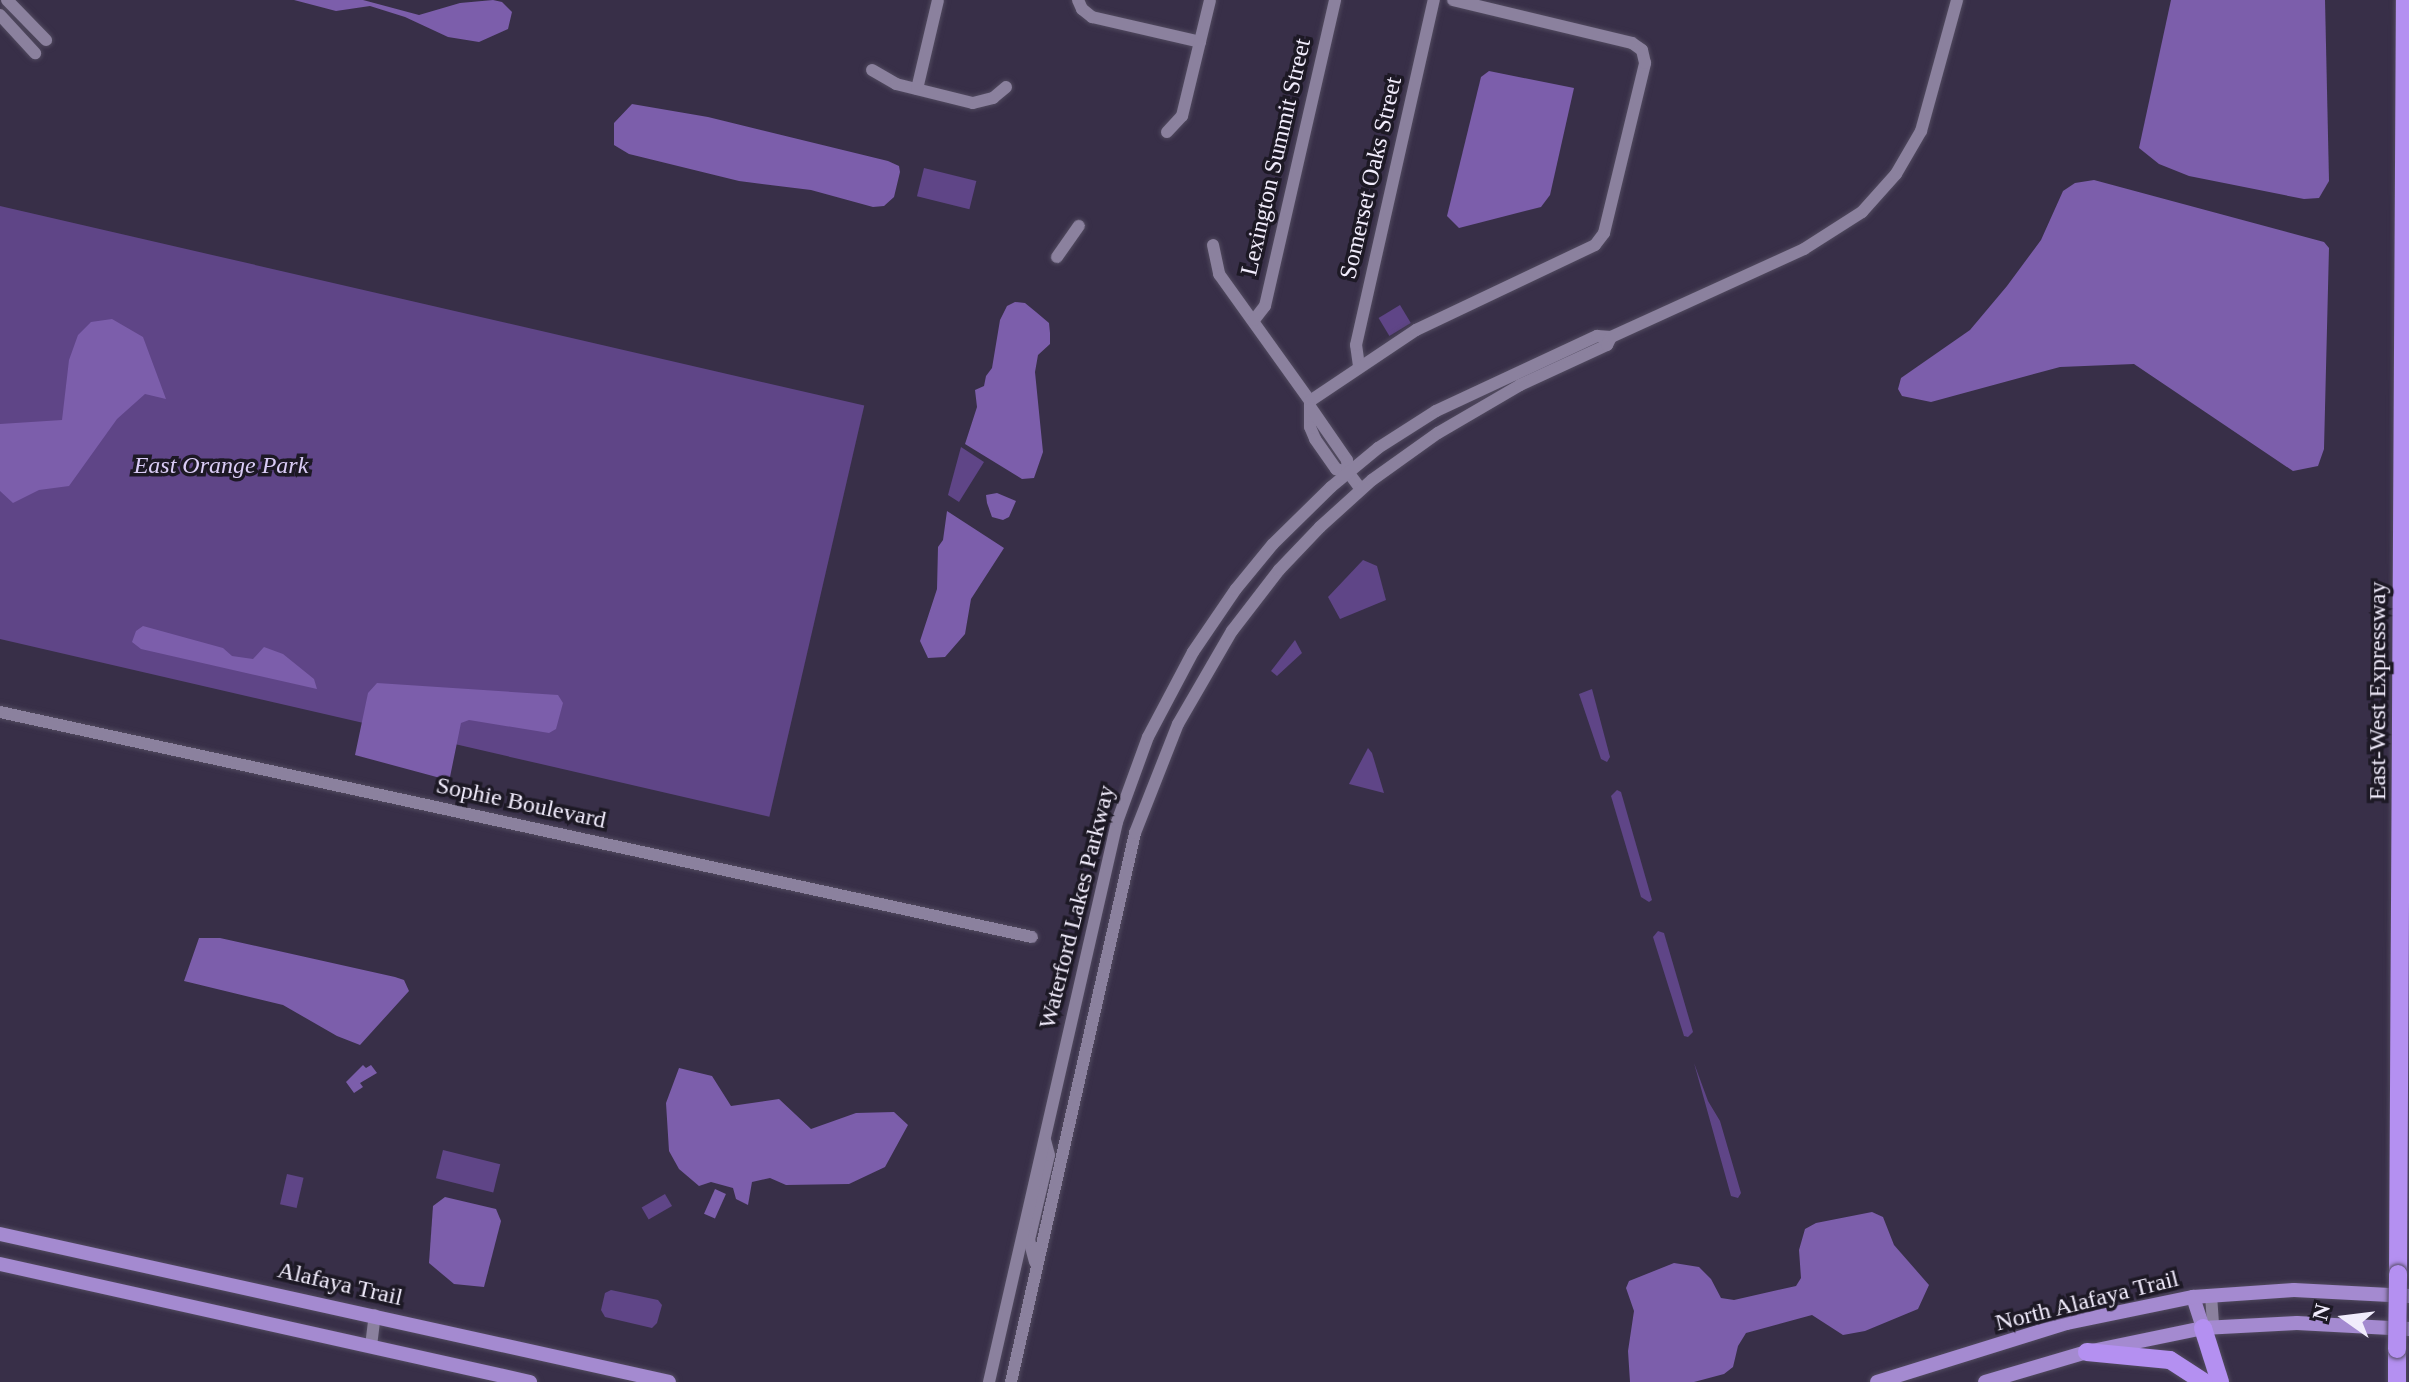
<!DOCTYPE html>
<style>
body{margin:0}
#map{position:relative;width:2409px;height:1382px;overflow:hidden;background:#382f48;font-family:Georgia,serif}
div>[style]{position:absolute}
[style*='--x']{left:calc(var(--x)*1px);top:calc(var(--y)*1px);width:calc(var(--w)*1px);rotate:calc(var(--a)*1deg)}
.green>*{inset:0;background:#5f4587;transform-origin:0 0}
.water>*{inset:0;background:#7c5eab;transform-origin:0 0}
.roads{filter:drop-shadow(0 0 2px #514a5f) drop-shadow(0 0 2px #514a5f)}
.minor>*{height:12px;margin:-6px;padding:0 6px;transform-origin:6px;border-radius:6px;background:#8b819e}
.major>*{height:14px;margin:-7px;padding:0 7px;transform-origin:7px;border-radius:7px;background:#a48ad0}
.highway>*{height:18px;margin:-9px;padding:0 9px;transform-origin:9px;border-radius:9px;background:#b490f1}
.bridges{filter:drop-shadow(0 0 2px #514a5f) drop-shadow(0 0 2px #514a5f)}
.highway-bridge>*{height:18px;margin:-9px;padding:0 9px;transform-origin:9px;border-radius:9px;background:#b490f1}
span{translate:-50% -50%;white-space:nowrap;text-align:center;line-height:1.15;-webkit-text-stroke:7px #1d1925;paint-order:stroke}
.street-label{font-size:24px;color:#f1ecfc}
.park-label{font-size:24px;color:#daccf6;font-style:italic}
.north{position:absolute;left:2305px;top:1278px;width:80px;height:80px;-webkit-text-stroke:6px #1d1925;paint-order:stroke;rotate:284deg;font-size:22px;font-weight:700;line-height:32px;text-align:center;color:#f1ecfc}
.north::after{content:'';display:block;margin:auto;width:28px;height:36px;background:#f1ecfc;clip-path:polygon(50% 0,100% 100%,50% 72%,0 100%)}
</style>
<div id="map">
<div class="green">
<i style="left:924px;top:168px;width:54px;height:29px;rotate:14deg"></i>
<i style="left:0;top:206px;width:887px;height:422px;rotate:13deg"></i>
<i style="left:1400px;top:305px;width:21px;height:25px;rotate:59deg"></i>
<i style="clip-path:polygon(961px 447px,984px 462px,959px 502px,948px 495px)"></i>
<i style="clip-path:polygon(1363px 560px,1377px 566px,1386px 600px,1340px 619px,1328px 597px)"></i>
<i style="clip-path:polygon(1295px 640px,1302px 653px,1277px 676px,1271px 671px)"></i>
<i style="clip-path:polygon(1592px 689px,1610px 757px,1607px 762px,1601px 759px,1579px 694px)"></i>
<i style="clip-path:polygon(1368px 748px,1372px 753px,1384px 793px,1349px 784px)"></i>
<i style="clip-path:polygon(1617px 790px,1621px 792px,1652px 900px,1649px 902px,1641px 897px,1611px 796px)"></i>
<i style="clip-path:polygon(1658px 931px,1664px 933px,1693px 1032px,1688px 1037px,1684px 1036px,1653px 937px)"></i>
<i style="clip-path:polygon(1694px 1063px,1708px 1101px,1720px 1121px,1741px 1193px,1738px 1198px,1731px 1196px)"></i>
<i style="left:443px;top:1150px;width:59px;height:29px;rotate:14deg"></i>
<i style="left:287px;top:1174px;width:17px;height:31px;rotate:13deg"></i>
<i style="left:665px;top:1194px;width:14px;height:27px;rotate:60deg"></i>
<i style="clip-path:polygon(611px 1290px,658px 1300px,662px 1305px,657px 1323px,652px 1328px,605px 1317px,601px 1310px,605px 1293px)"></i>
</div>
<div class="water">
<i style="clip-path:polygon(294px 0,363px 0,419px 15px,460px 3px,493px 0,502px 2px,512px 12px,508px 29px,479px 42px,448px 37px,405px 17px,370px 6px,336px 11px)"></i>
<i style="clip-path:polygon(2171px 0,2325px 0,2329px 181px,2319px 198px,2304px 199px,2189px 176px,2159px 164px,2139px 148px)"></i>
<i style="clip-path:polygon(1489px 71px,1574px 88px,1550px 195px,1541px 207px,1459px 228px,1447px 216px,1481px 77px)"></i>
<i style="clip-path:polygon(632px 104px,708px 117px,888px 161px,899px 166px,900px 172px,894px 197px,884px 206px,873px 207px,811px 190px,739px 181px,629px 154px,614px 145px,614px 123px)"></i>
<i style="clip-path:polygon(2094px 180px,2324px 242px,2329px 248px,2324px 449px,2318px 466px,2293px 471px,2134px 364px,2060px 367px,1931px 402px,1902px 396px,1898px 389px,1901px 378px,1970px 330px,2007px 286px,2041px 240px,2063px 191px,2075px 183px)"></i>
<i style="clip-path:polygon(1015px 302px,1025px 303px,1036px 312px,1049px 323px,1050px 333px,1050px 344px,1038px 355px,1035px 372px,1043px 452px,1034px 478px,1022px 479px,965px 444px,977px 407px,975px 390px,984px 386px,986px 376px,992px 368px,1000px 320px,1007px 306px)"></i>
<i style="clip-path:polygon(112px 319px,143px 337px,166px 399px,145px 394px,117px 419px,69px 486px,39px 490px,13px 503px,0 491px,0 424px,62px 420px,69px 360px,78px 335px,91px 322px)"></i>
<i style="clip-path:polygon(997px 493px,1016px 501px,1009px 517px,1003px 520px,992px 517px,987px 503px,986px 495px)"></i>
<i style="clip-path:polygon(947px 511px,1004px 548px,971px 599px,965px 634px,945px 657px,928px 658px,920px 641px,937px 589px,938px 547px,943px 540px)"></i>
<i style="clip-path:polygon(143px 626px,223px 648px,232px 656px,253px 659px,264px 647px,283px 654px,314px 679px,317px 689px,141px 649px,132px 642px,136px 631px)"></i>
<i style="clip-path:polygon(377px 683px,558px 695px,563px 703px,556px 729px,549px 733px,469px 720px,461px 723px,450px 777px,444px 779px,355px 755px,368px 693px)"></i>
<i style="clip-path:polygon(199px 938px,220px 938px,395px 977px,404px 980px,409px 991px,360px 1045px,337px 1036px,283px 1005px,184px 981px)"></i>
<i style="clip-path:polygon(363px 1065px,366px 1068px,371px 1065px,377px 1073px,360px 1083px,363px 1087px,354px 1093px,346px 1082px)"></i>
<i style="clip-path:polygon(679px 1068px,712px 1076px,731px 1106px,779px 1099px,811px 1129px,856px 1113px,894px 1112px,908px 1125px,885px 1167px,849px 1184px,786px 1185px,770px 1178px,752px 1182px,748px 1205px,736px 1199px,733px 1188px,711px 1182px,699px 1186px,679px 1169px,669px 1151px,666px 1103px)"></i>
<i style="left:715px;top:1189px;width:12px;height:27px;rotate:24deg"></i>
<i style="clip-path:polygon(445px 1197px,496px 1209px,501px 1221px,484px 1287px,454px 1284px,429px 1263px,433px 1206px)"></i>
<i style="clip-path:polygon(1872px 1212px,1883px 1217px,1894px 1245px,1929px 1285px,1918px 1309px,1865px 1331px,1843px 1335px,1812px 1315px,1746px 1333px,1738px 1346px,1733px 1367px,1724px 1374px,1694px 1382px,1630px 1382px,1628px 1351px,1634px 1311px,1626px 1288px,1629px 1281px,1674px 1263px,1699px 1267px,1711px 1279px,1721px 1298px,1734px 1300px,1796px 1286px,1801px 1278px,1799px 1250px,1805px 1229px,1816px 1223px)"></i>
</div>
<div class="roads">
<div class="minor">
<i style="--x:7;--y:0;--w:56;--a:45.7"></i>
<i style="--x:1078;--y:0;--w:10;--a:66"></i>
<i style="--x:1082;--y:9;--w:13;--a:39"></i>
<i style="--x:1092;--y:17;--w:111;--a:13"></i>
<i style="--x:0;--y:15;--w:52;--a:47.4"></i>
<i style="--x:872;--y:70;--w:28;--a:30"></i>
<i style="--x:896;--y:84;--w:79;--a:13.9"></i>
<i style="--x:973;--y:103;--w:21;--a:-14"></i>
<i style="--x:993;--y:98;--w:17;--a:-40"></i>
<i style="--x:917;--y:89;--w:91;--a:-76.7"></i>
<i style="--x:1167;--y:132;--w:22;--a:-47"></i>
<i style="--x:1182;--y:116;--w:119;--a:-76.4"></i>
<i style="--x:1213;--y:245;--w:30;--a:78"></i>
<i style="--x:1219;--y:274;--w:156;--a:54.4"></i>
<i style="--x:1310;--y:401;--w:26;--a:90"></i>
<i style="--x:1310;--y:427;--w:13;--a:67"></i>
<i style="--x:1315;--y:439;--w:37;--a:55"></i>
<i style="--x:1336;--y:469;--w:12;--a:14"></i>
<i style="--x:1348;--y:472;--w:21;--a:53"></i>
<i style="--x:1057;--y:257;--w:38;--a:-55"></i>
<i style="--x:1254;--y:320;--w:18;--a:-52"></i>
<i style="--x:1265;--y:306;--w:314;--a:-77.1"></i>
<i style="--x:1359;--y:366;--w:21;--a:-98"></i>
<i style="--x:1356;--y:345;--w:354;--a:-77.3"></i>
<i style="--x:1310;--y:401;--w:128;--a:-33.8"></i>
<i style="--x:1416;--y:330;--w:198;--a:-25.4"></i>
<i style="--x:1595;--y:245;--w:15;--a:-53"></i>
<i style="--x:1604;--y:233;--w:175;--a:-76.4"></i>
<i style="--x:1645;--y:63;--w:13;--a:-103"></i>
<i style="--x:1642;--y:50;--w:12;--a:-145"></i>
<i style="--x:1632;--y:43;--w:184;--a:-166.5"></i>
<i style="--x:1311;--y:408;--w:63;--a:55.3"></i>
<i style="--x:1347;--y:460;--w:12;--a:85"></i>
<i style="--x:0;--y:712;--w:1056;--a:12.3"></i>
<i style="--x:1035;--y:1262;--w:23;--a:-105"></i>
<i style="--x:1029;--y:1240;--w:87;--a:-76.8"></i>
<i style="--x:1049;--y:1155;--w:16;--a:-105"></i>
<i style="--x:2211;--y:1295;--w:32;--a:86"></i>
<i style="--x:371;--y:1346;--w:31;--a:-83"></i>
<i style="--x:989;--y:1382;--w:574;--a:-77.12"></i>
<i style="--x:1117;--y:822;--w:90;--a:-70"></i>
<i style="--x:1148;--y:737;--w:96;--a:-62.1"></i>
<i style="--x:1193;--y:652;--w:76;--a:-55.7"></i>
<i style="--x:1236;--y:589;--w:58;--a:-50.6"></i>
<i style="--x:1273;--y:544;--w:81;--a:-44.5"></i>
<i style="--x:1331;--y:487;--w:61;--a:-39.7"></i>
<i style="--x:1378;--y:448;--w:69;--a:-32.5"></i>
<i style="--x:1436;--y:411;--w:178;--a:-25"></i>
<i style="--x:1597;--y:336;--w:14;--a:4"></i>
<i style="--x:1011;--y:1382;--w:563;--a:-77.27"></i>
<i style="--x:1135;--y:833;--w:117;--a:-68.5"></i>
<i style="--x:1178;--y:724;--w:108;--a:-59.9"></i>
<i style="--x:1232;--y:631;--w:77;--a:-52.4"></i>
<i style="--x:1279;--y:570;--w:59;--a:-46.4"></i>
<i style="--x:1320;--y:527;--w:70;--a:-42.1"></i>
<i style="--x:1372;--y:480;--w:81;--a:-35.5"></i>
<i style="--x:1438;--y:433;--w:95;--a:-30.3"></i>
<i style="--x:1520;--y:385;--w:96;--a:-24.7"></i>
<i style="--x:1607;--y:345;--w:9;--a:-63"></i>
<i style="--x:1611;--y:337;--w:212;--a:-24.5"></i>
<i style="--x:1804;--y:249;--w:69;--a:-32.5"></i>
<i style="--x:1862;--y:212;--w:51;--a:-48.2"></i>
<i style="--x:1896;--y:174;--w:50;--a:-59.8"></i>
<i style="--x:1921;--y:131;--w:136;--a:-74.6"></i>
</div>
<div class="major">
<i style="--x:0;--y:1234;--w:685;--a:12.47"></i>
<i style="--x:0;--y:1264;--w:543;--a:12.55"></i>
<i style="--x:2193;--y:1297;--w:33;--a:72"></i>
<i style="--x:1877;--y:1382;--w:199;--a:-17.3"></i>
<i style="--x:2067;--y:1323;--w:129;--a:-11.7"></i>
<i style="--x:2193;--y:1297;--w:101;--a:-4"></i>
<i style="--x:2294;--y:1290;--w:115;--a:3"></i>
<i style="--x:1985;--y:1382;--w:106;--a:-16.4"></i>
<i style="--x:2087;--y:1352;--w:118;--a:-11.7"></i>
<i style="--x:2203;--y:1328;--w:94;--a:-3"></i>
<i style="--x:2297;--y:1323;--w:112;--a:3.1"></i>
</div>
<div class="highway">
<i style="--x:2398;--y:1274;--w:1274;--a:-89.69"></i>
<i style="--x:2203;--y:1328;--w:57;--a:72.5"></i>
<i style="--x:2087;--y:1352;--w:83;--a:5.5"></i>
<i style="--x:2170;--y:1360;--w:40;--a:32.9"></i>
<i style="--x:2397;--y:1382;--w:33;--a:-90"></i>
</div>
</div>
<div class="bridges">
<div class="highway-bridge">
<i style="--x:2397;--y:1349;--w:75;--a:-89.2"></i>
</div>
</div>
<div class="street-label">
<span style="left:1276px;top:157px;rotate:-77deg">Lexington Summit Street</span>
<span style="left:1371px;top:178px;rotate:-77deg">Somerset Oaks Street</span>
<span style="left:2378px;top:691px;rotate:-90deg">East-West Expressway</span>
<span style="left:521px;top:803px;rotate:12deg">Sophie Boulevard</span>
<span style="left:1077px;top:907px;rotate:-76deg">Waterford Lakes Parkway</span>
<span style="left:340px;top:1284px;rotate:13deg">Alafaya Trail</span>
<span style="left:2087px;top:1301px;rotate:-14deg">North Alafaya Trail</span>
</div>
<div class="park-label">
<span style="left:221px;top:466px">East Orange Park</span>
</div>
<div class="north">N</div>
</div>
